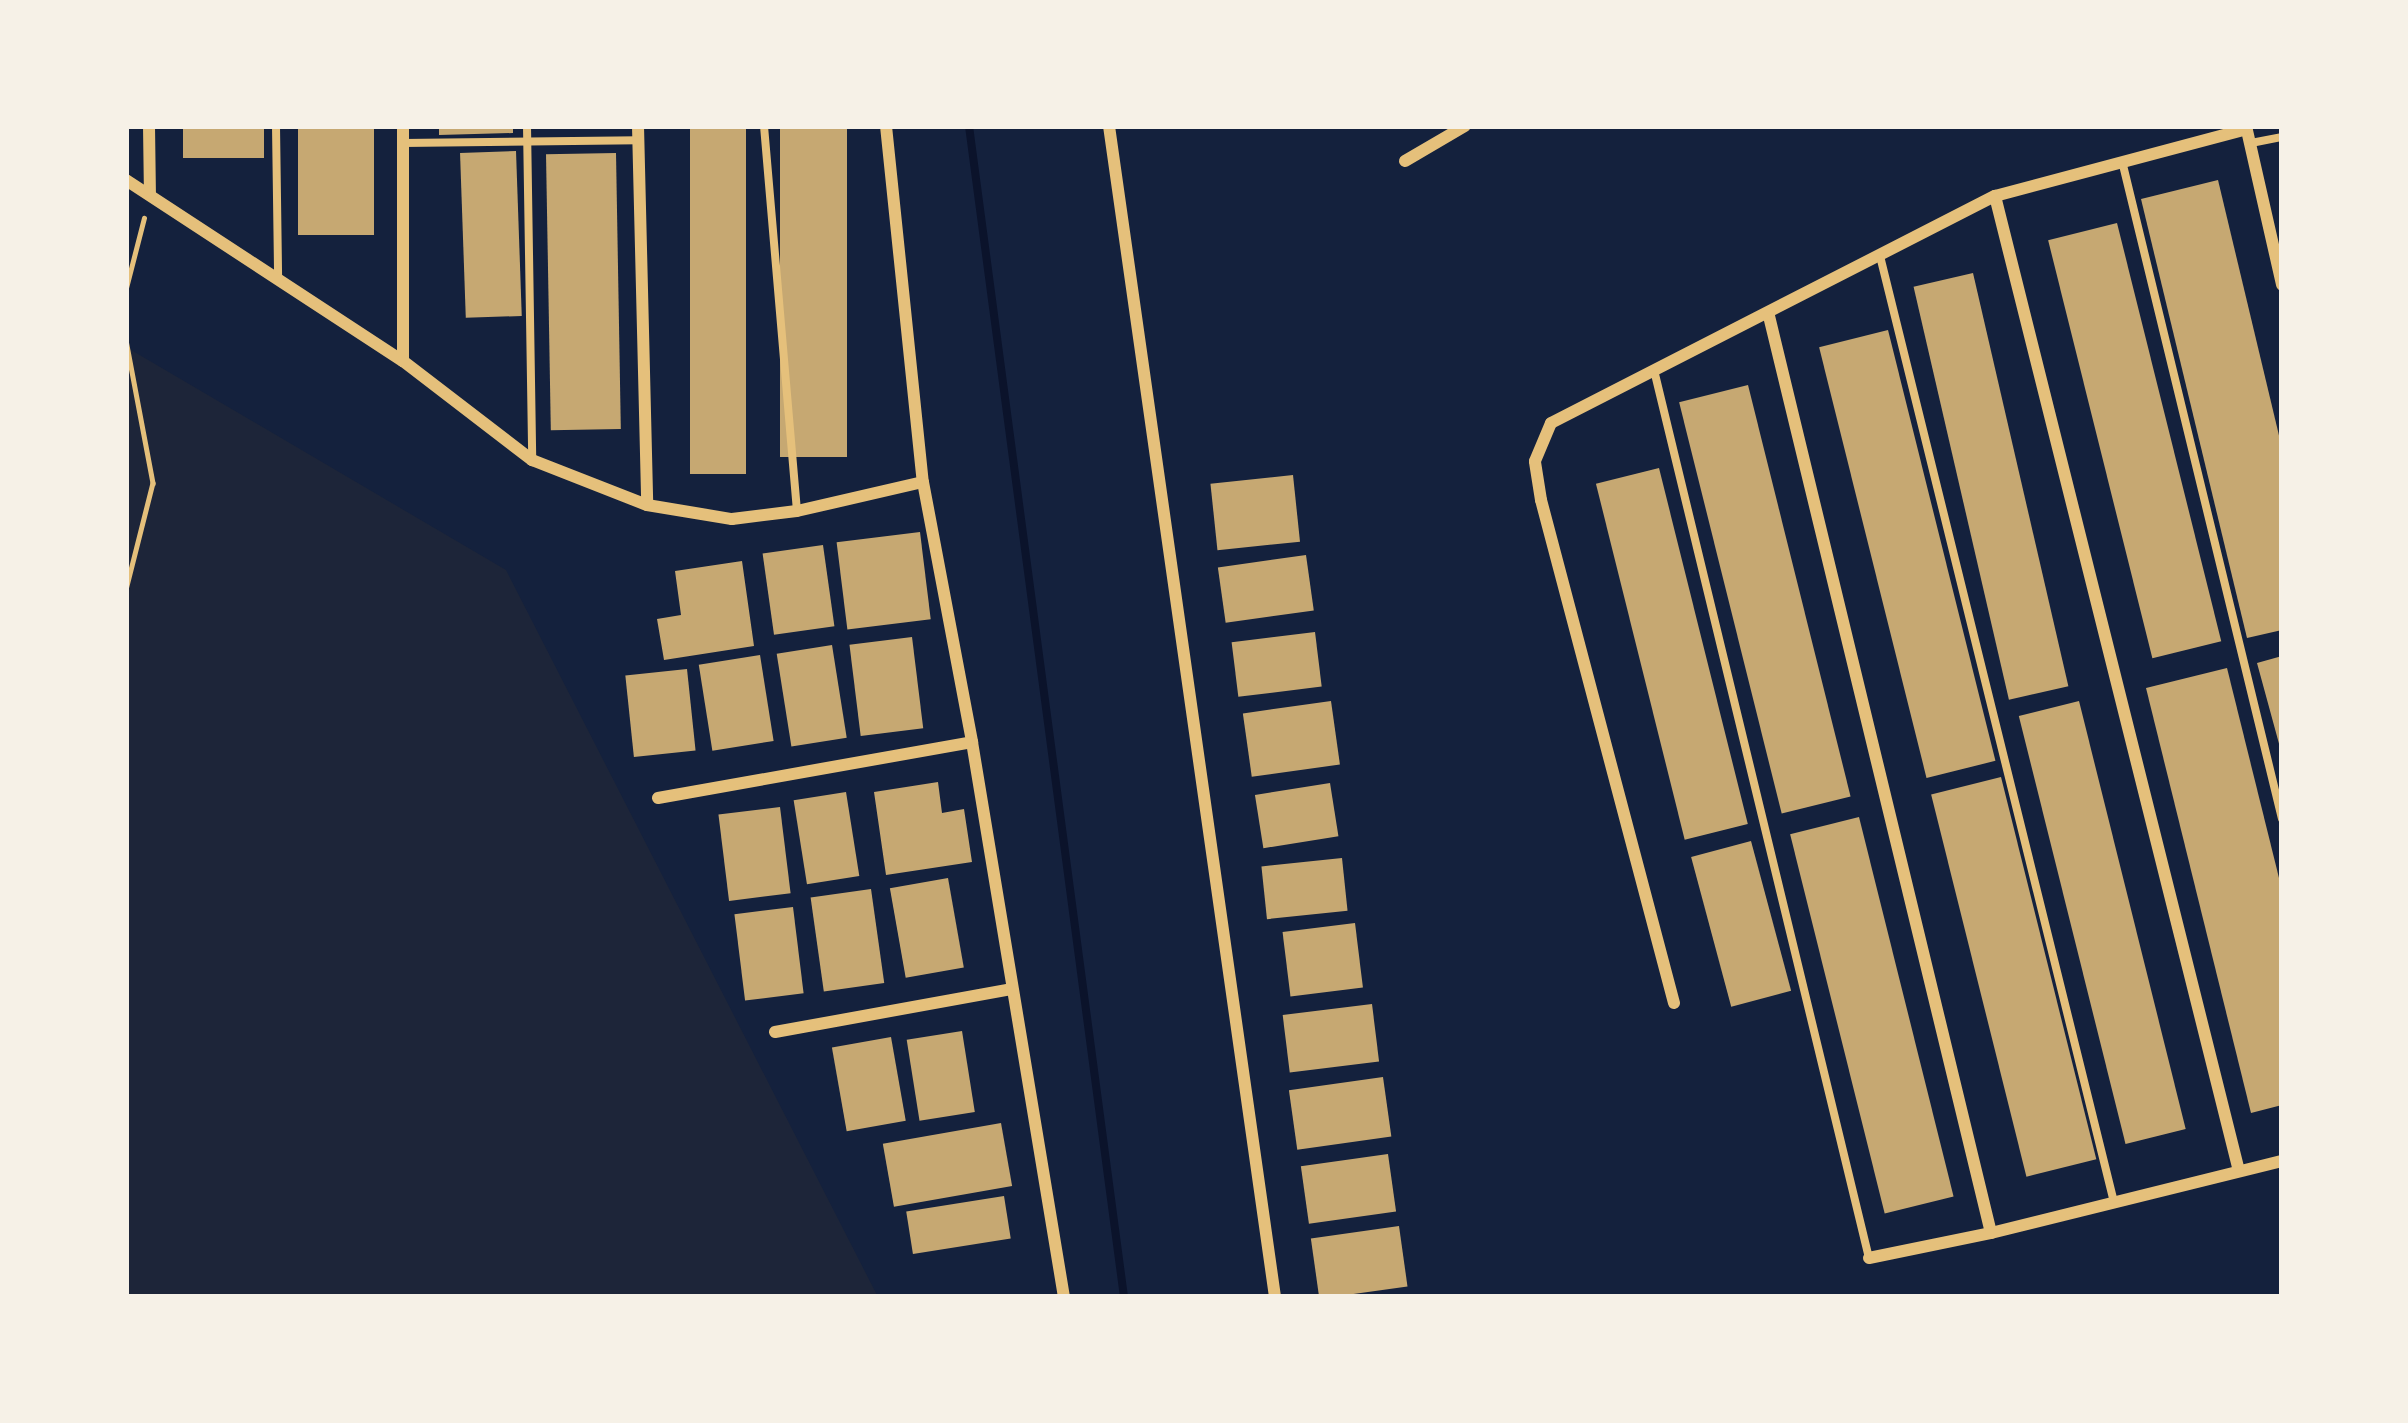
<!DOCTYPE html>
<style>
body{margin:0}
#map{position:relative;width:2408px;height:1423px;overflow:hidden;background:#14213d;font-family:Lato,sans-serif}
div>[style]{position:absolute}
[style*='--x']{left:calc(var(--x)*1px);top:calc(var(--y)*1px);width:calc(var(--w)*1px);rotate:calc(var(--a)*1deg)}
.green>*{inset:0;background:#1d2539}
.stream>*{height:8px;margin:-4px;padding:0 4px;transform-origin:4px;border-radius:4px;background:#0b132b}
.building>*{inset:0;background:#c6a872;transform-origin:0 0}
.path>*{height:4.5px;margin:-2.25px;padding:0 2.25px;transform-origin:2.25px;border-radius:2.25px;background:#e5c07b}
.service>*{height:8px;margin:-4px;padding:0 4px;transform-origin:4px;border-radius:4px;background:#e5c07b}
.minor>*{height:12px;margin:-6px;padding:0 6px;transform-origin:6px;border-radius:6px;background:#e5c07b}
span{translate:-50% -50%;white-space:nowrap;text-align:center;line-height:1.15;-webkit-text-stroke:12px #f6f1e7;paint-order:stroke}
.frame{position:absolute;inset:0;border:129px solid #f6f1e7;pointer-events:none}
</style>
<div id="map">
<div class="green">
<i style="clip-path:polygon(126px 347px,506px 570px,878px 1297px,126px 1297px)"></i>
</div>
<div class="stream">
<i style="--x:969;--y:126;--w:1181;--a:82.46"></i>
</div>
<div class="building">
<i style="left:183px;top:126px;width:81px;height:32px"></i>
<i style="left:298px;top:126px;width:76px;height:109px"></i>
<i style="clip-path:polygon(439px 126px,513px 126px,513px 133px,439px 135px)"></i>
<i style="left:690px;top:126px;width:56px;height:348px"></i>
<i style="left:780px;top:126px;width:67px;height:331px"></i>
<i style="left:516px;top:151px;width:165px;height:56px;rotate:88deg"></i>
<i style="left:616px;top:153px;width:276px;height:70px;rotate:89deg"></i>
<i style="clip-path:polygon(2218px 180px,2282px 448px,2282px 630px,2247px 638px,2141px 199px)"></i>
<i style="left:2117px;top:223px;width:431px;height:71px;rotate:76deg"></i>
<i style="left:1973px;top:273px;width:424px;height:61px;rotate:77deg"></i>
<i style="left:1888px;top:330px;width:444px;height:71px;rotate:76deg"></i>
<i style="left:1748px;top:385px;width:424px;height:71px;rotate:76deg"></i>
<i style="left:1659px;top:468px;width:367px;height:65px;rotate:76deg"></i>
<i style="left:1293px;top:475px;width:67px;height:83px;rotate:84deg"></i>
<i style="left:920px;top:532px;width:88px;height:84px;rotate:83deg"></i>
<i style="left:823px;top:545px;width:82px;height:61px;rotate:82deg"></i>
<i style="left:1306px;top:555px;width:56px;height:89px;rotate:82deg"></i>
<i style="clip-path:polygon(742px 561px,754px 646px,664px 660px,657px 619px,681px 615px,675px 571px)"></i>
<i style="left:1315px;top:632px;width:55px;height:84px;rotate:83deg"></i>
<i style="left:912px;top:637px;width:92px;height:63px;rotate:83deg"></i>
<i style="left:832px;top:645px;width:94px;height:56px;rotate:81deg"></i>
<i style="left:760px;top:655px;width:87px;height:62px;rotate:81deg"></i>
<i style="clip-path:polygon(2282px 656px,2282px 751px,2281px 751px,2257px 663px)"></i>
<i style="clip-path:polygon(2227px 668px,2282px 890px,2282px 1105px,2251px 1113px,2146px 688px)"></i>
<i style="left:687px;top:669px;width:82px;height:62px;rotate:84deg"></i>
<i style="left:1331px;top:701px;width:64px;height:89px;rotate:82deg"></i>
<i style="left:2079px;top:701px;width:441px;height:62px;rotate:76deg"></i>
<i style="left:2001px;top:777px;width:394px;height:72px;rotate:76deg"></i>
<i style="clip-path:polygon(938px 782px,942px 813px,964px 809px,972px 862px,886px 875px,874px 792px)"></i>
<i style="left:1330px;top:783px;width:54px;height:76px;rotate:81deg"></i>
<i style="left:846px;top:792px;width:85px;height:53px;rotate:81deg"></i>
<i style="left:780px;top:807px;width:87px;height:62px;rotate:83deg"></i>
<i style="left:1859px;top:817px;width:391px;height:71px;rotate:76deg"></i>
<i style="left:1751px;top:841px;width:155px;height:62px;rotate:75deg"></i>
<i style="left:1342px;top:858px;width:53px;height:81px;rotate:84deg"></i>
<i style="left:948px;top:878px;width:91px;height:59px;rotate:80deg"></i>
<i style="left:871px;top:889px;width:95px;height:61px;rotate:82deg"></i>
<i style="left:793px;top:907px;width:87px;height:59px;rotate:83deg"></i>
<i style="left:1355px;top:923px;width:65px;height:73px;rotate:83deg"></i>
<i style="left:1372px;top:1004px;width:58px;height:90px;rotate:83deg"></i>
<i style="left:962px;top:1031px;width:82px;height:56px;rotate:81deg"></i>
<i style="left:891px;top:1037px;width:85px;height:60px;rotate:80deg"></i>
<i style="left:1383px;top:1077px;width:60px;height:95px;rotate:82deg"></i>
<i style="left:1001px;top:1123px;width:64px;height:120px;rotate:80deg"></i>
<i style="left:1388px;top:1154px;width:58px;height:88px;rotate:82deg"></i>
<i style="left:1004px;top:1196px;width:43px;height:99px;rotate:81deg"></i>
<i style="left:1399px;top:1226px;width:61px;height:89px;rotate:82deg"></i>
</div>
<div class="path">
<i style="--x:126;--y:288;--w:72;--a:-75.6"></i>
<i style="--x:126;--y:340;--w:146;--a:79.3"></i>
<i style="--x:153;--y:483;--w:110;--a:104.2"></i>
</div>
<div class="service">
<i style="--x:276;--y:126;--w:152;--a:89.2"></i>
<i style="--x:527;--y:126;--w:333;--a:89.1"></i>
<i style="--x:764;--y:126;--w:386;--a:85.1"></i>
<i style="--x:403;--y:143;--w:235;--a:-0.7"></i>
<i style="--x:2251;--y:143;--w:32;--a:-11"></i>
<i style="--x:2122;--y:161;--w:677;--a:76.33"></i>
<i style="--x:1880;--y:256;--w:975;--a:76.11"></i>
<i style="--x:1654;--y:370;--w:914;--a:76.39"></i>
</div>
<div class="minor">
<i style="--x:149;--y:126;--w:69;--a:89.2"></i>
<i style="--x:403;--y:126;--w:235;--a:90"></i>
<i style="--x:638;--y:126;--w:379;--a:88.6"></i>
<i style="--x:886;--y:126;--w:358;--a:84.1"></i>
<i style="--x:923;--y:482;--w:265;--a:79.3"></i>
<i style="--x:972;--y:742;--w:563;--a:80.59"></i>
<i style="--x:1109;--y:126;--w:1183;--a:81.93"></i>
<i style="--x:2246;--y:126;--w:163;--a:77.2"></i>
<i style="--x:1405;--y:161;--w:69;--a:-30.3"></i>
<i style="--x:126;--y:180;--w:331;--a:33.2"></i>
<i style="--x:403;--y:361;--w:163;--a:37.5"></i>
<i style="--x:532;--y:460;--w:123;--a:21.4"></i>
<i style="--x:647;--y:505;--w:86;--a:9.4"></i>
<i style="--x:732;--y:519;--w:65;--a:-7"></i>
<i style="--x:797;--y:511;--w:129;--a:-13"></i>
<i style="--x:1995;--y:196;--w:1005;--a:75.95"></i>
<i style="--x:1769;--y:316;--w:943;--a:76.39"></i>
<i style="--x:658;--y:798;--w:319;--a:-10.1"></i>
<i style="--x:1674;--y:1003;--w:520;--a:-104.81"></i>
<i style="--x:1541;--y:500;--w:39;--a:-99"></i>
<i style="--x:1535;--y:461;--w:41;--a:-67.2"></i>
<i style="--x:1551;--y:423;--w:499;--a:-27.1"></i>
<i style="--x:1995;--y:196;--w:260;--a:-14.9"></i>
<i style="--x:775;--y:1032;--w:240;--a:-10.3"></i>
<i style="--x:1869;--y:1258;--w:125;--a:-11.6"></i>
<i style="--x:1991;--y:1233;--w:300;--a:-13.9"></i>
</div>
<div class="frame"></div>
</div>
